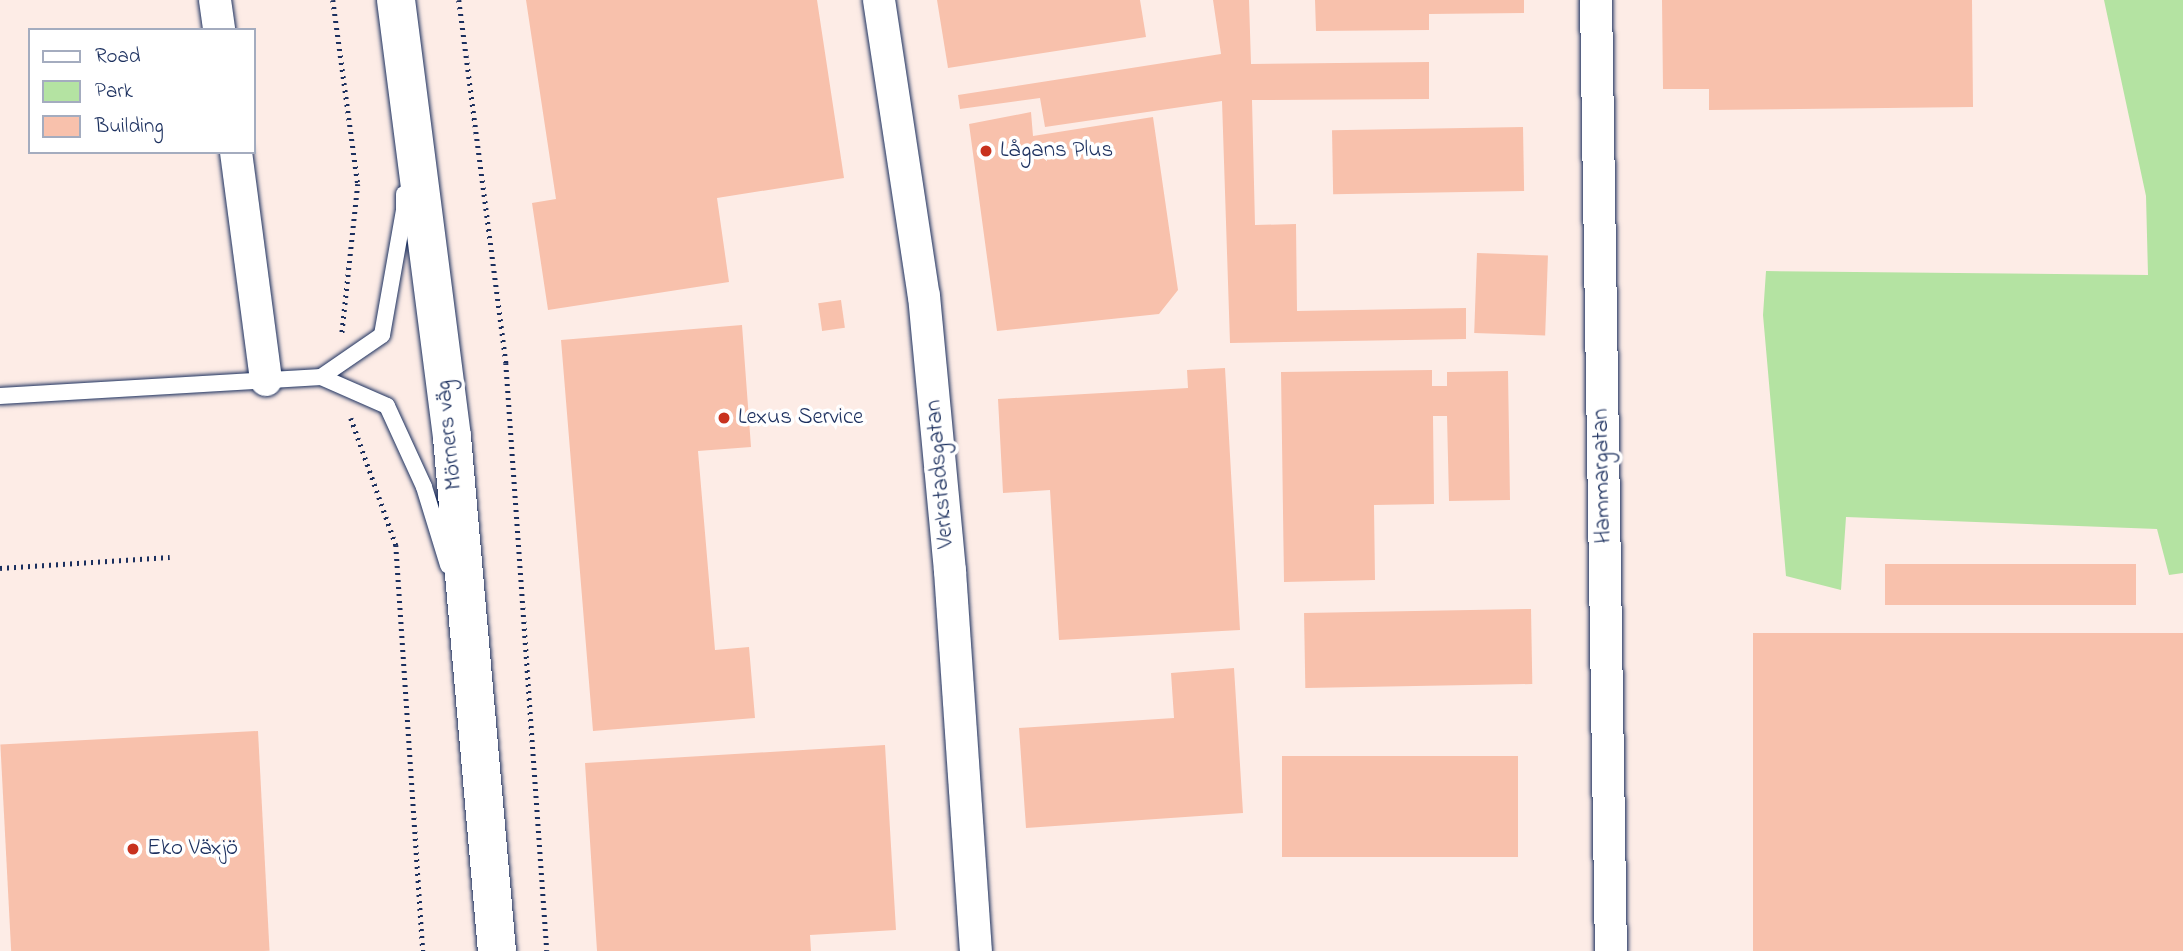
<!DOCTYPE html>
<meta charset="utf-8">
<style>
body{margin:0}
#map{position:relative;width:2183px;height:951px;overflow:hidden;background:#fff;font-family:"Indie Flower",sans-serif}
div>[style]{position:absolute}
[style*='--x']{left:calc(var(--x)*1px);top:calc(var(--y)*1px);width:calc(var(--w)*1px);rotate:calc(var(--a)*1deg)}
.built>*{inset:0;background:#fdece6}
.green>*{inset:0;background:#b4e3a2}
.building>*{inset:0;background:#f8c1ac;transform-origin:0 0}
.path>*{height:4.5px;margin-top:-2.25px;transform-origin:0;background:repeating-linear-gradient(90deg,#1b2f5e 0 2px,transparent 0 7px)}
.roads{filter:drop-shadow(0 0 2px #1b2f5e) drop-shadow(0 0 2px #1b2f5e)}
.service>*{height:16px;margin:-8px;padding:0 8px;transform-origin:8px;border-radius:8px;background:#fff}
.minor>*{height:32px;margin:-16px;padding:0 16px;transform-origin:16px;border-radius:16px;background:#fff}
.secondary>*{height:38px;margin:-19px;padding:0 19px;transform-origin:19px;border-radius:19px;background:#fff}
.dots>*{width:19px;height:19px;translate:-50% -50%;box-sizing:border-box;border:4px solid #fff;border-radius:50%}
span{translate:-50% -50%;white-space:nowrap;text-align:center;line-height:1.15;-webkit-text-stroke:7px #fff;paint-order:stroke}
.poi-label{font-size:23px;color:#1b2f5e}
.left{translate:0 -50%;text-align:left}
.street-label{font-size:23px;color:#1b2f5e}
.legend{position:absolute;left:28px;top:28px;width:228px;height:126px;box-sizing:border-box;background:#fff;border:2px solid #a4acbf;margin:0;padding:9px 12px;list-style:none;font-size:21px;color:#1b2f5e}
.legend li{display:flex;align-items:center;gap:14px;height:35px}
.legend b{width:35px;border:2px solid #a4acbf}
</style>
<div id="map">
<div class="built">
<i style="clip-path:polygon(evenodd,0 0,2183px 0,2183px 951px,0 951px,0 0,30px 30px,254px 30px,254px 152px,30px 152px,30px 30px)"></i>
</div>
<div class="green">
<i style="clip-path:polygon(2104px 0,2183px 0,2183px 573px,2169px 575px,2157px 529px,1846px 517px,1841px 590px,1786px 576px,1763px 315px,1766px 271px,2148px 275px,2146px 196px)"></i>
</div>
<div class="building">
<i style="clip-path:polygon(526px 0,817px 0,844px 178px,717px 198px,729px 282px,548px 310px,532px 203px,556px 199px)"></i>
<i style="clip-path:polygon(937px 0,1140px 0,1146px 37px,948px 68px)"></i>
<i style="clip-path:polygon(1213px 0,1249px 0,1251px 64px,1429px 62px,1429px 99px,1252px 100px,1255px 225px,1296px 224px,1297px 311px,1466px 308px,1466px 339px,1230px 343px,1222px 101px,1045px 127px,1040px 98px,960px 109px,958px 95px,1221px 54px)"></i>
<i style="clip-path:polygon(1315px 0,1524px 0,1524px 13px,1429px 14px,1429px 30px,1316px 31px)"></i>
<i style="clip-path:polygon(1662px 0,1972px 0,1973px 107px,1709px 110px,1709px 89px,1663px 89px)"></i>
<i style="clip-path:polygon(1031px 112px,1033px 136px,1153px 117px,1178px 290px,1159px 314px,997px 331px,969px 124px)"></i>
<i style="left:1523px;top:127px;width:64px;height:191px;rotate:89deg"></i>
<i style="left:1477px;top:253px;width:71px;height:80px;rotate:2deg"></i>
<i style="left:841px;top:300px;width:28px;height:23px;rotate:82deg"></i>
<i style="clip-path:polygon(742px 325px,751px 447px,698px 451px,715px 650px,749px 647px,755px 718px,593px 731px,561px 340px)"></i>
<i style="clip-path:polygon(1225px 368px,1240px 630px,1059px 640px,1050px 490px,1003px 493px,998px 399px,1188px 388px,1187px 370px)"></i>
<i style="clip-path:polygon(1432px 370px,1432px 386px,1447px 386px,1447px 372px,1508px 371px,1510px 500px,1449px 501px,1447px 416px,1433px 416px,1434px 504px,1374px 505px,1375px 580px,1284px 582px,1281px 372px)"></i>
<i style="left:2136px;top:564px;width:41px;height:251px;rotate:90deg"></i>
<i style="left:1531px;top:609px;width:75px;height:227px;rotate:89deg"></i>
<i style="left:2183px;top:633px;width:318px;height:430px;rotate:90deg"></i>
<i style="clip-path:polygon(1234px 668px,1243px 813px,1026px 828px,1019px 728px,1174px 718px,1171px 673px)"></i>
<i style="left:258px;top:731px;width:220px;height:258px;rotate:87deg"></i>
<i style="clip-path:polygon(885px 745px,896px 930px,810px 935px,811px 951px,597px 951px,585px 763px)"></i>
<i style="left:1518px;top:756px;width:101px;height:236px;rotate:90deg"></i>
</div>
<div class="path">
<i style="--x:333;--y:0;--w:186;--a:82.3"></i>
<i style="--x:358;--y:184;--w:150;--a:96.1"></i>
<i style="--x:459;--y:0;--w:366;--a:82.6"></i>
<i style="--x:506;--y:363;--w:589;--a:86.01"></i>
<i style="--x:351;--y:418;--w:135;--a:70.5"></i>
<i style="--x:396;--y:545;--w:407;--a:86.2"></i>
<i style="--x:0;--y:568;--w:170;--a:-3.7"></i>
</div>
<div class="roads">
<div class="service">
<i style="--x:321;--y:377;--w:74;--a:-34.5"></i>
<i style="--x:382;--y:335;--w:127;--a:-80"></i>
<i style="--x:404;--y:210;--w:16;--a:-90"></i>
<i style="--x:0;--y:396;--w:322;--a:-3.4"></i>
<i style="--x:321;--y:377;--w:72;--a:23.7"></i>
<i style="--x:387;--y:406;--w:89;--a:65.4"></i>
<i style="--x:424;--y:487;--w:82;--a:72.9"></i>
</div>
<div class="minor">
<i style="--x:215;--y:0;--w:30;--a:82"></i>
<i style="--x:879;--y:0;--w:299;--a:81.4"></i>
<i style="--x:924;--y:296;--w:276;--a:84.6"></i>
<i style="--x:950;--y:571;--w:381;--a:86.1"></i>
<i style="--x:1596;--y:0;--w:951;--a:89.1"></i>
<i style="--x:236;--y:152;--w:230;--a:82.5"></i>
</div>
<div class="secondary">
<i style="--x:396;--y:0;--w:441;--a:82.7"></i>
<i style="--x:452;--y:437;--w:516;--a:85"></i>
</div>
</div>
<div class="dots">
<i style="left:986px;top:151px;background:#c8321e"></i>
<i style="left:724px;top:418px;background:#c8321e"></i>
<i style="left:133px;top:849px;background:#c8321e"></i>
</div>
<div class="poi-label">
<span class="left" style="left:1000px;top:151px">Lågans Plus</span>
<span class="left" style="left:738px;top:418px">Lexus Service</span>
<span class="left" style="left:147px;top:849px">Eko Växjö</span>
</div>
<div class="street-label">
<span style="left:450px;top:435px;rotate:-96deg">Mörners väg</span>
<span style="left:941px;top:474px;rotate:-95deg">Verkstadsgatan</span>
<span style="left:1603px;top:476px;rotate:-91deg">Hammargatan</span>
</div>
<ul class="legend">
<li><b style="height:9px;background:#fff"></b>Road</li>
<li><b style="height:19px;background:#b4e3a2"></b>Park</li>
<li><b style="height:19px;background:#f8c1ac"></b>Building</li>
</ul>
</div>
